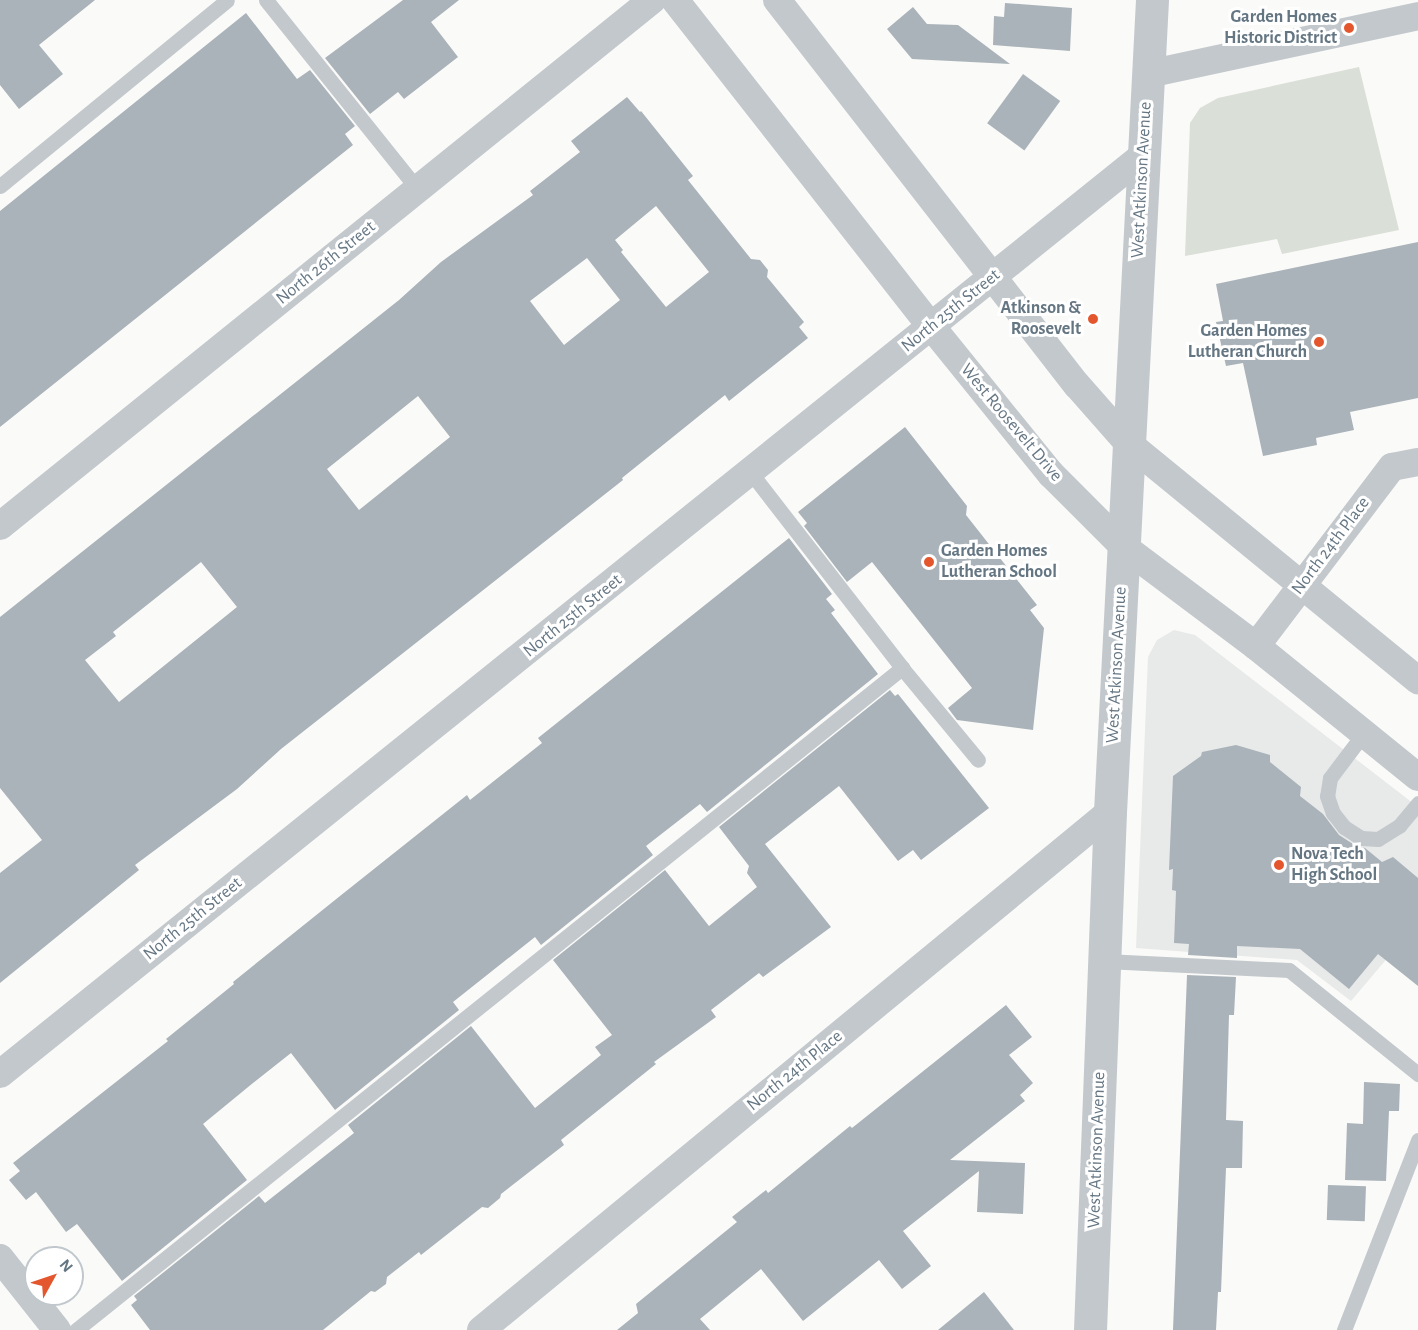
<!DOCTYPE html>
<style>
body{margin:0}
#map{position:relative;width:1418px;height:1330px;overflow:hidden;background:#fafaf8;font-family:"Alegreya Sans",sans-serif}
div>[style]{position:absolute}
[style*='--x']{left:calc(var(--x)*1px);top:calc(var(--y)*1px);width:calc(var(--w)*1px);rotate:calc(var(--a)*1deg)}
.built>*{inset:0;background:#e8e9e9}
.green>*{inset:0;background:#dadfd7}
.building>*{inset:0;background:#aab3b9;transform-origin:0 0}
.service>*{height:15px;margin:-7.5px;padding:0 7.5px;transform-origin:7.5px;border-radius:7.5px;background:#c3c8cc}
.minor>*{height:28px;margin:-14px;padding:0 14px;transform-origin:14px;border-radius:14px;background:#c3c8cc}
.tertiary>*{height:33px;margin:-16.5px;padding:0 16.5px;transform-origin:16.5px;border-radius:16.5px;background:#c3c8cc}
.dots>*{width:16px;height:16px;translate:-50% -50%;box-sizing:border-box;border:3px solid #fff;border-radius:50%}
span{translate:-50% -50%;white-space:nowrap;text-align:center;line-height:1.15;-webkit-text-stroke:6px #fff;paint-order:stroke}
.poi-label{font-size:18px;color:#657683;font-weight:700}
.right{translate:-100% -50%;text-align:right}
.left{translate:0 -50%;text-align:left}
.street-label{font-size:18px;color:#657683}
.north{position:absolute;left:24px;top:1246px;width:60px;height:60px;box-sizing:border-box;background:#fff;border:2px solid #c1c8cd;border-radius:50%;rotate:50deg;font-size:16px;font-weight:700;line-height:24px;text-align:center;color:#657683}
.north::after{content:'';display:block;margin:auto;width:21px;height:27px;background:#e4572e;clip-path:polygon(50% 0,100% 100%,50% 72%,0 100%)}
</style>
<div id="map">
<div class="built">
<i style="clip-path:polygon(1174px 630px,1195px 635px,1418px 807px,1418px 922px,1351px 1001px,1297px 960px,1136px 948px,1148px 657px,1157px 640px)"></i>
</div>
<div class="green">
<i style="clip-path:polygon(1359px 67px,1399px 230px,1282px 254px,1277px 239px,1185px 256px,1190px 123px,1200px 108px,1218px 98px)"></i>
</div>
<div class="building">
<i style="clip-path:polygon(0 0,95px 0,39px 45px,63px 74px,19px 109px,0 85px)"></i>
<i style="clip-path:polygon(403px 0,459px 0,431px 22px,458px 57px,404px 99px,398px 92px,370px 114px,325px 58px)"></i>
<i style="clip-path:polygon(1005px 3px,1072px 8px,1070px 51px,993px 45px,994px 16px,1004px 17px)"></i>
<i style="clip-path:polygon(913px 7px,927px 24px,958px 25px,1010px 64px,912px 59px,887px 29px)"></i>
<i style="clip-path:polygon(246px 13px,297px 79px,310px 70px,355px 126px,345px 134px,353px 145px,0 427px,0 211px)"></i>
<i style="left:1023px;top:74px;width:46px;height:61px;rotate:36deg"></i>
<i style="clip-path:polygon(evenodd,627px 97px,640px 112px,641px 111px,693px 176px,688px 180px,751px 259px,760px 260px,768px 270px,767px 277px,804px 322px,799px 327px,808px 338px,729px 401px,725px 395px,622px 478px,623px 480px,281px 749px,237px 789px,135px 865px,139px 870px,0 983px,0 873px,42px 840px,0 788px,0 617px,399px 300px,441px 262px,533px 195px,530px 191px,580px 152px,571px 141px,627px 97px,656px 206px,709px 272px,666px 307px,621px 252px,623px 250px,615px 240px,656px 206px,627px 97px,587px 258px,620px 300px,564px 345px,530px 301px,587px 258px,627px 97px,418px 396px,450px 437px,359px 510px,327px 469px,418px 396px,627px 97px,201px 562px,237px 607px,119px 702px,85px 660px,116px 636px,113px 632px,201px 562px)"></i>
<i style="clip-path:polygon(1418px 242px,1418px 398px,1350px 412px,1354px 430px,1316px 438px,1317px 445px,1263px 456px,1243px 363px,1226px 366px,1216px 322px,1223px 321px,1216px 284px)"></i>
<i style="clip-path:polygon(905px 427px,967px 506px,966px 515px,1037px 605px,1030px 610px,1044px 628px,1033px 730px,957px 720px,948px 708px,972px 688px,872px 562px,847px 582px,804px 526px,807px 523px,798px 512px)"></i>
<i style="clip-path:polygon(789px 538px,832px 594px,826px 599px,835px 610px,831px 613px,878px 674px,707px 812px,700px 804px,646px 846px,653px 855px,541px 945px,535px 937px,453px 1002px,459px 1010px,335px 1110px,291px 1053px,253px 1083px,203px 1124px,247px 1180px,122px 1281px,77px 1224px,66px 1232px,36px 1192px,26px 1200px,9px 1180px,20px 1171px,13px 1163px,168px 1041px,166px 1039px,234px 984px,233px 982px,340px 896px,467px 795px,470px 800px,542px 743px,538px 738px)"></i>
<i style="clip-path:polygon(890px 690px,895px 696px,898px 694px,989px 808px,921px 860px,913px 850px,898px 861px,839px 786px,765px 844px,831px 927px,763px 977px,759px 973px,711px 1010px,716px 1017px,654px 1062px,656px 1064px,561px 1140px,564px 1145px,501px 1194px,500px 1198px,488px 1208px,482px 1207px,421px 1255px,419px 1252px,387px 1277px,386px 1284px,375px 1292px,371px 1291px,323px 1330px,150px 1330px,131px 1305px,137px 1300px,134px 1296px,259px 1196px,265px 1203px,354px 1133px,348px 1125px,471px 1026px,535px 1108px,601px 1055px,595px 1047px,612px 1035px,553px 960px,665px 870px,709px 926px,757px 887px,747px 873px,749px 866px,719px 827px)"></i>
<i style="clip-path:polygon(1236px 745px,1270px 755px,1270px 762px,1301px 787px,1300px 796px,1323px 814px,1339px 835px,1356px 846px,1365px 848px,1382px 862px,1393px 857px,1418px 878px,1418px 986px,1378px 954px,1349px 989px,1300px 949px,1237px 946px,1237px 958px,1188px 955px,1189px 944px,1174px 943px,1176px 891px,1172px 890px,1173px 869px,1169px 870px,1173px 776px,1201px 756px,1202px 752px)"></i>
<i style="clip-path:polygon(1187px 975px,1236px 977px,1234px 1015px,1229px 1015px,1226px 1120px,1243px 1121px,1242px 1168px,1226px 1168px,1221px 1292px,1218px 1292px,1216px 1330px,1173px 1330px)"></i>
<i style="clip-path:polygon(1006px 1005px,1032px 1037px,1009px 1055px,1033px 1083px,1020px 1095px,1025px 1101px,950px 1160px,1025px 1163px,1023px 1214px,977px 1212px,979px 1171px,903px 1231px,931px 1266px,902px 1289px,879px 1260px,803px 1321px,761px 1269px,700px 1319px,710px 1330px,617px 1330px,638px 1313px,636px 1304px,737px 1222px,732px 1217px,766px 1190px,768px 1193px,850px 1126px,852px 1128px)"></i>
<i style="clip-path:polygon(1364px 1082px,1400px 1084px,1399px 1111px,1389px 1111px,1386px 1181px,1345px 1180px,1347px 1123px,1363px 1124px)"></i>
<i style="left:1328px;top:1185px;width:38px;height:35px;rotate:2deg"></i>
<i style="clip-path:polygon(984px 1292px,1014px 1330px,938px 1330px)"></i>
</div>
<div class="service">
<i style="--x:266;--y:0;--w:243;--a:51.3"></i>
<i style="--x:0;--y:186;--w:293;--a:-39.3"></i>
<i style="--x:751;--y:473;--w:247;--a:52.2"></i>
<i style="--x:902;--y:668;--w:119;--a:50.4"></i>
<i style="--x:1364;--y:733;--w:56;--a:127.1"></i>
<i style="--x:1330;--y:778;--w:18;--a:99"></i>
<i style="--x:1327;--y:796;--w:18;--a:71"></i>
<i style="--x:1333;--y:813;--w:18;--a:52"></i>
<i style="--x:1344;--y:827;--w:20;--a:33"></i>
<i style="--x:1361;--y:838;--w:17;--a:3"></i>
<i style="--x:1378;--y:839;--w:25;--a:-32"></i>
<i style="--x:1399;--y:826;--w:30;--a:-50"></i>
<i style="--x:1105;--y:961;--w:184;--a:2.8"></i>
<i style="--x:1289;--y:970;--w:166;--a:38.9"></i>
<i style="--x:76;--y:1330;--w:1059;--a:-38.71"></i>
<i style="--x:1344;--y:1330;--w:204;--a:-68.7"></i>
</div>
<div class="minor">
<i style="--x:675;--y:0;--w:415;--a:51.9"></i>
<i style="--x:931;--y:326;--w:191;--a:51"></i>
<i style="--x:1051;--y:474;--w:103;--a:45"></i>
<i style="--x:1124;--y:547;--w:165;--a:36.9"></i>
<i style="--x:1256;--y:646;--w:208;--a:39"></i>
<i style="--x:777;--y:0;--w:488;--a:52.1"></i>
<i style="--x:1077;--y:385;--w:77;--a:48.7"></i>
<i style="--x:1128;--y:443;--w:375;--a:39.3"></i>
<i style="--x:1148;--y:74;--w:276;--a:-12.1"></i>
<i style="--x:0;--y:526;--w:838;--a:-38.89"></i>
<i style="--x:1256;--y:646;--w:225;--a:-52.8"></i>
<i style="--x:1392;--y:467;--w:26;--a:-11"></i>
<i style="--x:0;--y:1074;--w:1467;--a:-38.78"></i>
<i style="--x:0;--y:1258;--w:92;--a:51.6"></i>
<i style="--x:481;--y:1330;--w:815;--a:-39.47"></i>
</div>
<div class="tertiary">
<i style="--x:1090;--y:1330;--w:518;--a:-87.79"></i>
<i style="--x:1110;--y:812;--w:813;--a:-87.04"></i>
</div>
<div class="dots">
<i style="left:1349px;top:28px;background:#e4572e"></i>
<i style="left:1093px;top:319px;background:#e4572e"></i>
<i style="left:1319px;top:342px;background:#e4572e"></i>
<i style="left:929px;top:562px;background:#e4572e"></i>
<i style="left:1279px;top:865px;background:#e4572e"></i>
</div>
<div class="poi-label">
<span class="right" style="left:1337px;top:28px">Garden Homes<br>Historic District</span>
<span class="right" style="left:1081px;top:319px">Atkinson &amp;<br>Roosevelt</span>
<span class="right" style="left:1307px;top:342px">Garden Homes<br>Lutheran Church</span>
<span class="left" style="left:941px;top:562px">Garden Homes<br>Lutheran School</span>
<span class="left" style="left:1291px;top:865px">Nova Tech<br>High School</span>
</div>
<div class="street-label">
<span style="left:1142px;top:180px;rotate:-87deg">West Atkinson Avenue</span>
<span style="left:326px;top:263px;rotate:-39deg">North 26th Street</span>
<span style="left:951px;top:311px;rotate:-39deg">North 25th Street</span>
<span style="left:1011px;top:423px;rotate:50deg">West Roosevelt Drive</span>
<span style="left:1331px;top:546px;rotate:-53deg">North 24th Place</span>
<span style="left:573px;top:616px;rotate:-39deg">North 25th Street</span>
<span style="left:1117px;top:665px;rotate:-87deg">West Atkinson Avenue</span>
<span style="left:193px;top:919px;rotate:-39deg">North 25th Street</span>
<span style="left:795px;top:1071px;rotate:-39deg">North 24th Place</span>
<span style="left:1097px;top:1150px;rotate:-88deg">West Atkinson Avenue</span>
</div>
<div class="north">N</div>
</div>
